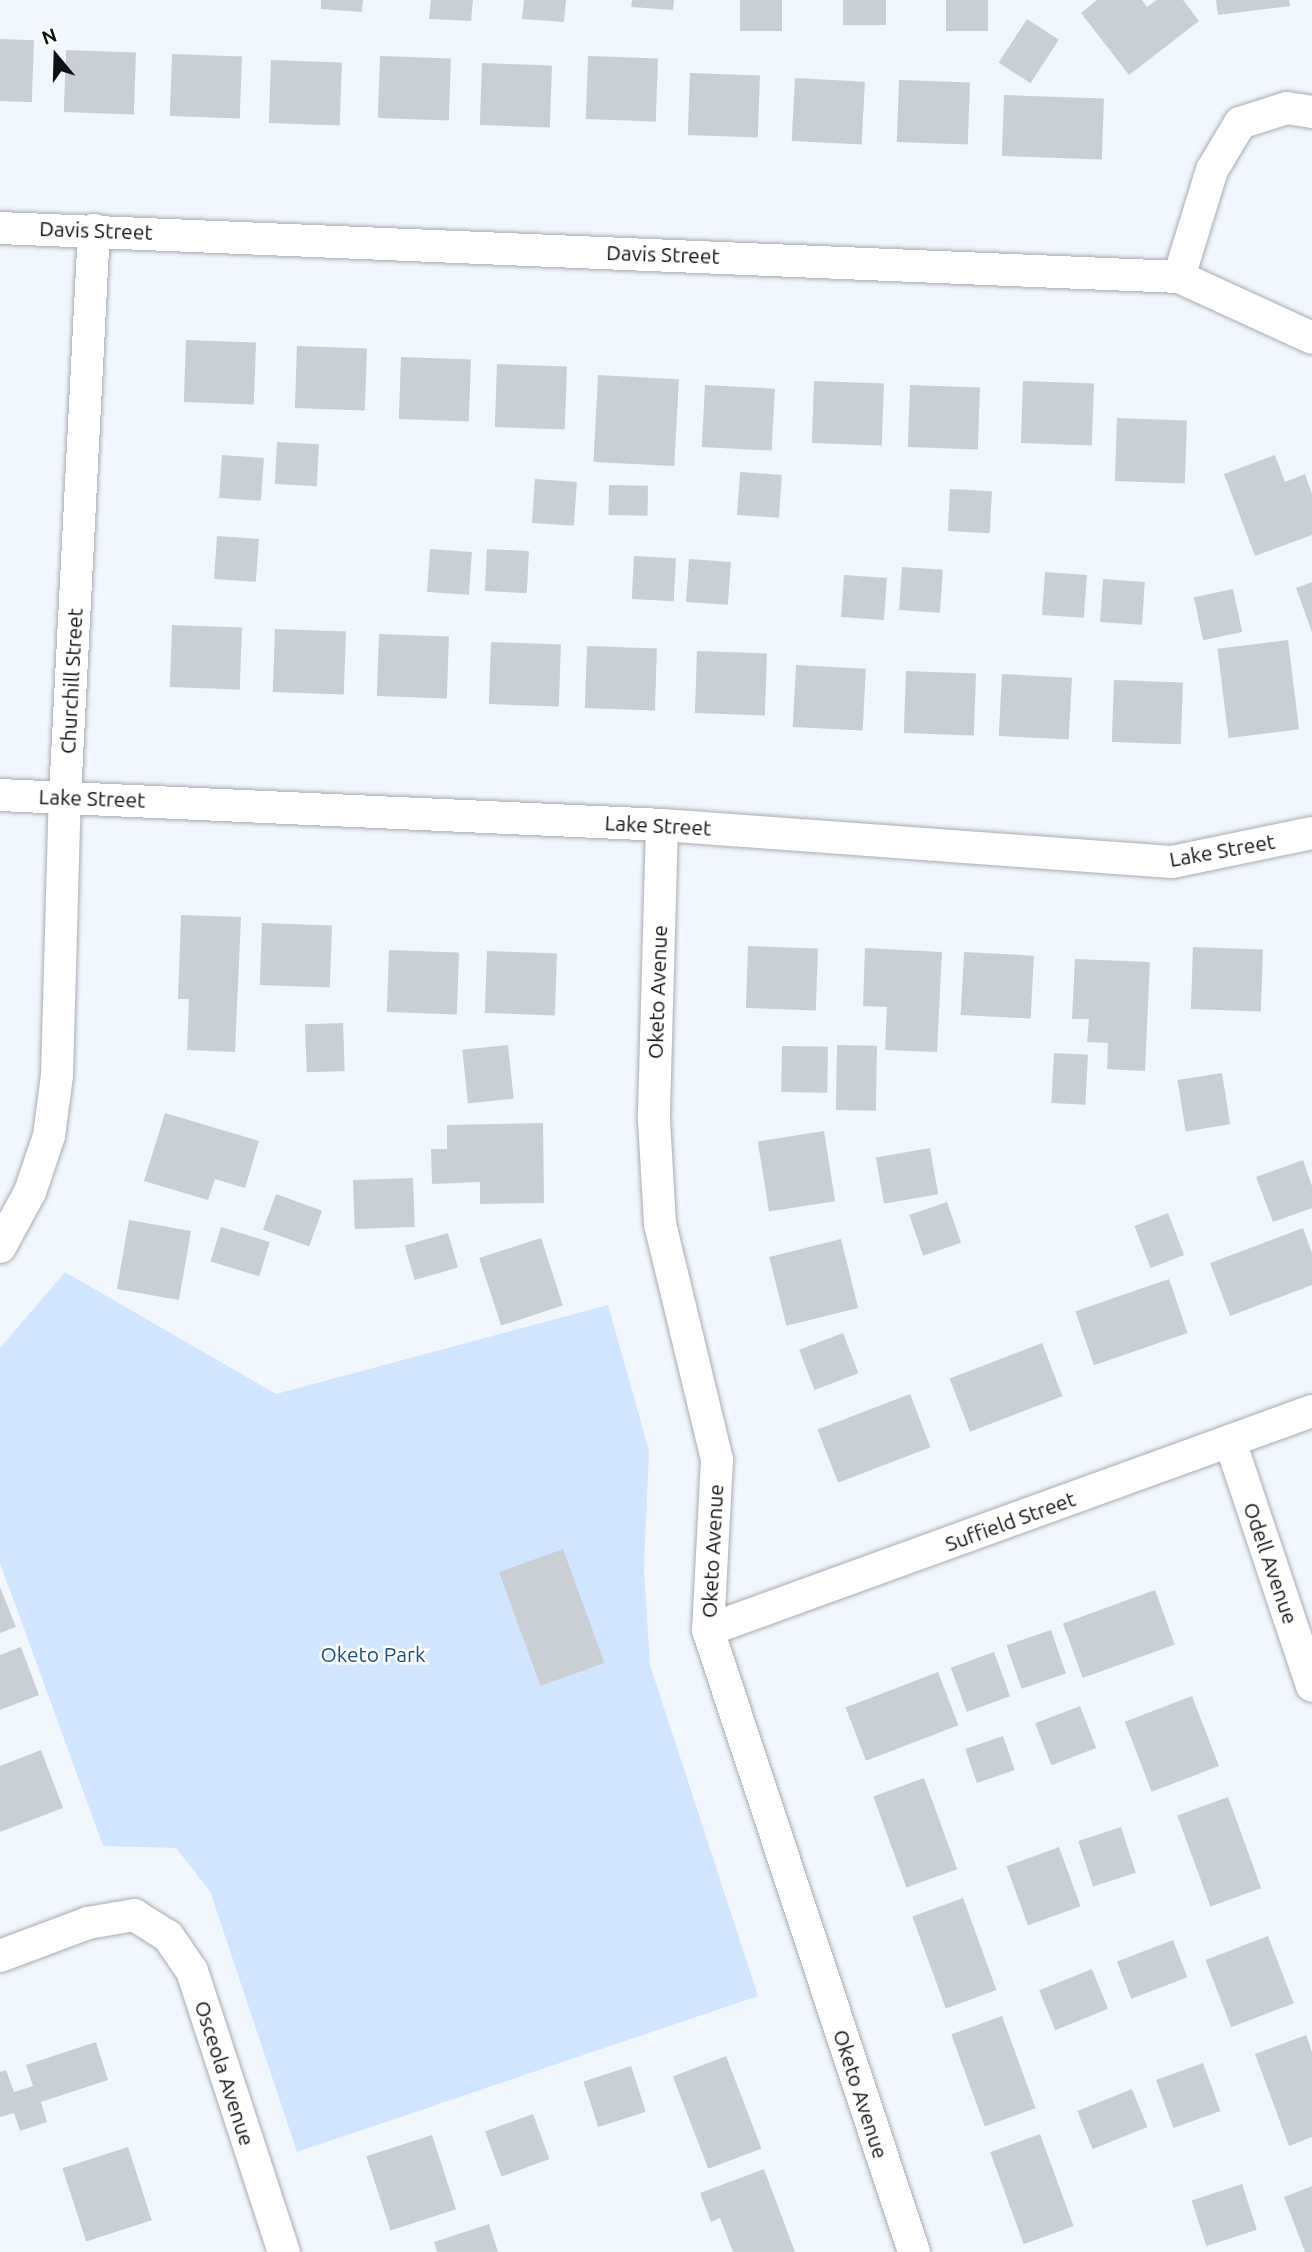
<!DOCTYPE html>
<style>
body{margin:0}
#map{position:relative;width:1312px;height:2252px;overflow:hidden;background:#f2f7fe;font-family:Ubuntu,sans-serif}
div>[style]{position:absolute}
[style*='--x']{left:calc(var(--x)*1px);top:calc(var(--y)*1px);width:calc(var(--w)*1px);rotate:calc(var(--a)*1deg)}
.green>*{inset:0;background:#d0e5ff}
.building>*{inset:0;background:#cacfd6;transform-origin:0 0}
.roads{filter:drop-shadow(0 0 2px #a7acb2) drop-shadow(0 0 2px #a7acb2)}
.minor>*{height:32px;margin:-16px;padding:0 16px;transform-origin:16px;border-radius:16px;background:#fff}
span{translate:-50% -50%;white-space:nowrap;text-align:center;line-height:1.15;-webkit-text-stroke:5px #fff;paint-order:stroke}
.street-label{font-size:21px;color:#0f1113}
.park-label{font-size:21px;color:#1a4c87}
.north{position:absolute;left:21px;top:21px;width:70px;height:70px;-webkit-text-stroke:5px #fff;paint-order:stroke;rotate:341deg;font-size:19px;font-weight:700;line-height:28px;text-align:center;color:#0f1113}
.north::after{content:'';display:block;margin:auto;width:24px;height:32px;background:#0f1113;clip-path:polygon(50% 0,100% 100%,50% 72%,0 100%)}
</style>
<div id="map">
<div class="green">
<i style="clip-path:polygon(65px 1272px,276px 1394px,608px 1305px,649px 1451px,644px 1569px,650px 1665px,758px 1996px,297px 2152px,210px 1891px,176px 1848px,103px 1846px,0 1563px,0 1348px)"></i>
</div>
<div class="building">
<i style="clip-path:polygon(321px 0,363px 0,362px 12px,321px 9px)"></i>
<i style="clip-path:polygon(431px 0,473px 0,471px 21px,429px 19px)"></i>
<i style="clip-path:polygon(524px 0,566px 0,564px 22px,522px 19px)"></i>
<i style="clip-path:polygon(632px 0,674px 0,673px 10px,631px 7px)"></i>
<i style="left:740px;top:0;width:42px;height:31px"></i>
<i style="left:843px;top:0;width:43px;height:25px"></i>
<i style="left:946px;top:0;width:42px;height:31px"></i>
<i style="clip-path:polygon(1097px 0,1142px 0,1147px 7px,1157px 0,1183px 0,1199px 21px,1129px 75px,1081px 13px)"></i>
<i style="clip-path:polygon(1216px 0,1289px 0,1290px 6px,1218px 15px)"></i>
<i style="left:1027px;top:19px;width:38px;height:52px;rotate:33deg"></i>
<i style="left:0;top:39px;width:34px;height:62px;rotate:2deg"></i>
<i style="left:66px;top:50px;width:70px;height:62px;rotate:2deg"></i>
<i style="left:172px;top:54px;width:70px;height:62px;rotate:2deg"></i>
<i style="left:380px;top:56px;width:71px;height:62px;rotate:2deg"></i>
<i style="left:588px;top:56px;width:70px;height:63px;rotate:2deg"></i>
<i style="left:271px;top:60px;width:71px;height:63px;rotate:2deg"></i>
<i style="left:482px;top:63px;width:70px;height:62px;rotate:2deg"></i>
<i style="left:690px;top:73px;width:70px;height:62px;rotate:2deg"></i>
<i style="left:795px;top:78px;width:70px;height:63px;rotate:3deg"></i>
<i style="left:899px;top:80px;width:71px;height:62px;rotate:2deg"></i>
<i style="left:1004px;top:95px;width:100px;height:61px;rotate:2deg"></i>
<i style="left:186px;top:340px;width:70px;height:62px;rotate:2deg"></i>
<i style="left:297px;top:346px;width:70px;height:62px;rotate:2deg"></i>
<i style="left:401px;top:357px;width:70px;height:62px;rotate:2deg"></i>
<i style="left:497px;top:364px;width:70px;height:63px;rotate:2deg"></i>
<i style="left:598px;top:375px;width:81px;height:87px;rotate:3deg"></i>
<i style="left:814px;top:381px;width:70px;height:62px;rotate:2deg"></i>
<i style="left:1023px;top:381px;width:71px;height:62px;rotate:2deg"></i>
<i style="left:705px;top:385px;width:70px;height:62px;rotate:3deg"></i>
<i style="left:910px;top:385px;width:70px;height:62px;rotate:2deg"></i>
<i style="left:1117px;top:418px;width:70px;height:63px;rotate:2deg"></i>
<i style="left:277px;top:442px;width:42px;height:42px;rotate:3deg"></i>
<i style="left:222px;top:455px;width:42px;height:43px;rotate:4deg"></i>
<i style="clip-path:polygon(1275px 455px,1285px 482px,1305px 474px,1312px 494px,1312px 535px,1255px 556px,1224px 474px)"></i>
<i style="left:740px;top:472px;width:42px;height:43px;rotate:4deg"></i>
<i style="left:535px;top:479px;width:42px;height:44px;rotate:4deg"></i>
<i style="left:609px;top:485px;width:39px;height:30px;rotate:1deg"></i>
<i style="left:950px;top:489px;width:42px;height:42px;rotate:3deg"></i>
<i style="left:217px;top:536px;width:42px;height:43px;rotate:4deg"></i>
<i style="left:430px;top:549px;width:42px;height:43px;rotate:4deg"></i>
<i style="left:487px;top:549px;width:42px;height:42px;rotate:3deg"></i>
<i style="left:634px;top:556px;width:42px;height:43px;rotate:3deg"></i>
<i style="left:689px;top:559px;width:42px;height:43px;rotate:4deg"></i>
<i style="left:902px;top:567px;width:41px;height:43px;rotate:4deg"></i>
<i style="left:1045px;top:572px;width:42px;height:43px;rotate:4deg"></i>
<i style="left:844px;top:575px;width:43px;height:42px;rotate:4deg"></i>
<i style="left:1103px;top:579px;width:42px;height:43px;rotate:4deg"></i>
<i style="clip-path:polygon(1312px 582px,1312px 632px,1296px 588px)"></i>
<i style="left:1233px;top:589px;width:44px;height:40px;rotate:78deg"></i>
<i style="left:172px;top:625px;width:70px;height:62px;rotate:2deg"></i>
<i style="left:275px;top:629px;width:71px;height:63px;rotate:2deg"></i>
<i style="left:379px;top:634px;width:70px;height:62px;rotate:2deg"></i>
<i style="left:1288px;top:640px;width:90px;height:71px;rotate:83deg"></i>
<i style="left:491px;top:642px;width:70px;height:62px;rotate:2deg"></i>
<i style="left:587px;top:646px;width:70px;height:62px;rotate:2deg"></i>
<i style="left:697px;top:651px;width:70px;height:62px;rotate:2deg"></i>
<i style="left:796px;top:665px;width:70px;height:62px;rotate:3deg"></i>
<i style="left:906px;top:671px;width:70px;height:62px;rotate:2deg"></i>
<i style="left:1002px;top:674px;width:70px;height:62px;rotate:3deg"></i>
<i style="left:1114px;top:680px;width:69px;height:62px;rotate:2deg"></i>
<i style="clip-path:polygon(181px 915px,241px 917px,235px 1052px,187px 1050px,189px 999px,178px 999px)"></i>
<i style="left:262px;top:923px;width:70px;height:62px;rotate:2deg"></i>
<i style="left:748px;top:946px;width:70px;height:62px;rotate:2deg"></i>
<i style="left:1193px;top:947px;width:70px;height:62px;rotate:2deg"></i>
<i style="clip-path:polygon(865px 948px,942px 952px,937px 1052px,885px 1050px,887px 1007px,863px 1006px)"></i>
<i style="left:389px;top:950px;width:70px;height:62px;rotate:2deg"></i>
<i style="left:487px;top:951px;width:70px;height:62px;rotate:2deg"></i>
<i style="left:964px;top:952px;width:70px;height:63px;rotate:3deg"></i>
<i style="clip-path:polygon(1075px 959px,1150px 962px,1145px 1071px,1107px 1069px,1108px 1043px,1087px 1042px,1089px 1019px,1072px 1019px)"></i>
<i style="left:343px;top:1023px;width:48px;height:38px;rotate:88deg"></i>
<i style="left:508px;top:1045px;width:54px;height:46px;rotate:84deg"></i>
<i style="left:837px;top:1045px;width:40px;height:65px;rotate:1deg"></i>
<i style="left:782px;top:1046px;width:46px;height:46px;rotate:1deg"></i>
<i style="left:1054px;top:1053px;width:34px;height:50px;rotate:3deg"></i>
<i style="left:1222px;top:1073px;width:52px;height:45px;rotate:81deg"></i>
<i style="clip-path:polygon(165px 1113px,259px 1141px,245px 1188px,215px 1179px,208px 1200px,144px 1181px)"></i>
<i style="clip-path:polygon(543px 1123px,544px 1203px,480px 1204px,480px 1182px,432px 1184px,431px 1149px,447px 1149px,447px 1125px)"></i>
<i style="left:824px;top:1131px;width:71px;height:67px;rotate:81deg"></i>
<i style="left:930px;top:1148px;width:47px;height:55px;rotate:80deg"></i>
<i style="clip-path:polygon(1303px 1160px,1312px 1186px,1312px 1208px,1273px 1222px,1256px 1177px)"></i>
<i style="left:413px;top:1178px;width:49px;height:60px;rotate:88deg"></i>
<i style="left:276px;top:1194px;width:49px;height:38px;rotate:20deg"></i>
<i style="left:947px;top:1202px;width:43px;height:40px;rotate:71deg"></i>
<i style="left:1168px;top:1213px;width:45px;height:36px;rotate:69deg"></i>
<i style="left:129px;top:1220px;width:63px;height:70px;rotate:10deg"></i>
<i style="left:221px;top:1227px;width:51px;height:36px;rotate:17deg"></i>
<i style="clip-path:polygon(1303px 1228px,1312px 1253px,1312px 1285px,1230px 1316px,1210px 1263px)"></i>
<i style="left:448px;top:1233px;width:36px;height:45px;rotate:74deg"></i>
<i style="left:541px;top:1238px;width:71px;height:65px;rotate:72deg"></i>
<i style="left:841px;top:1239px;width:71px;height:74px;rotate:76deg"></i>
<i style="left:1169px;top:1279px;width:57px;height:99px;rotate:71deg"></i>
<i style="left:843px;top:1333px;width:43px;height:47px;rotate:69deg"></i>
<i style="left:1042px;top:1343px;width:57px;height:99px;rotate:69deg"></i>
<i style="left:910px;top:1394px;width:57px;height:99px;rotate:69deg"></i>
<i style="left:563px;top:1549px;width:121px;height:68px;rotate:70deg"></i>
<i style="clip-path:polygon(0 1587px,16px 1627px,0 1633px)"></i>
<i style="left:1155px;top:1590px;width:58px;height:98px;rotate:70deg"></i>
<i style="left:1051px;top:1630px;width:46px;height:47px;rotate:71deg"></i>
<i style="clip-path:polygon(21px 1647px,39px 1695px,0 1710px,0 1655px)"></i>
<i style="left:994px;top:1652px;width:47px;height:46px;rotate:70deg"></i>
<i style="left:938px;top:1672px;width:57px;height:99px;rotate:69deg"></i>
<i style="left:1192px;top:1696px;width:75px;height:72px;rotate:69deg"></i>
<i style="left:1080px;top:1706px;width:45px;height:48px;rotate:69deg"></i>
<i style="left:1003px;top:1736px;width:36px;height:40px;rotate:71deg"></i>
<i style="clip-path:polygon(41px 1750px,63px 1808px,0 1832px,0 1766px)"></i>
<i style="left:924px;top:1778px;width:97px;height:54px;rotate:70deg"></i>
<i style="left:1228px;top:1797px;width:97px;height:54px;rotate:70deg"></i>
<i style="left:1121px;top:1827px;width:48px;height:45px;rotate:72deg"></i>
<i style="left:1059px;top:1847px;width:63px;height:56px;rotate:70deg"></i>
<i style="left:963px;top:1898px;width:98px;height:54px;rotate:70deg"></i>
<i style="left:1268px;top:1936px;width:72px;height:67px;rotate:69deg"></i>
<i style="left:1173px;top:1940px;width:40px;height:60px;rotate:69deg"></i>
<i style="left:1092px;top:1969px;width:43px;height:57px;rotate:68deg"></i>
<i style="left:1002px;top:2016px;width:98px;height:54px;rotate:70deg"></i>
<i style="clip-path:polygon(1306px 2035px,1312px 2052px,1312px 2137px,1289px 2146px,1255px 2054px)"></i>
<i style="clip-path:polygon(96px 2042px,108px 2080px,41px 2102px,47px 2122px,20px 2131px,14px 2113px,0 2117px,0 2072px,6px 2070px,14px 2092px,33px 2086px,26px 2065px)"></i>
<i style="left:726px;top:2056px;width:99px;height:57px;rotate:69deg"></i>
<i style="left:1203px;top:2063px;width:51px;height:50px;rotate:70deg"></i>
<i style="left:631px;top:2066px;width:48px;height:50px;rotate:72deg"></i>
<i style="left:1132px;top:2089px;width:41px;height:59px;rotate:68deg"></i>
<i style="left:533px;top:2114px;width:48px;height:51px;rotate:70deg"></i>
<i style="left:1040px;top:2134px;width:98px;height:53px;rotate:70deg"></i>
<i style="left:432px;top:2135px;width:78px;height:69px;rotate:72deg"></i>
<i style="left:128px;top:2147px;width:77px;height:69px;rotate:72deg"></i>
<i style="clip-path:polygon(764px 2169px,795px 2252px,733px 2252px,720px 2218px,711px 2222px,700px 2193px)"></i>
<i style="left:1242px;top:2184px;width:48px;height:53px;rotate:72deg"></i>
<i style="clip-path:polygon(1312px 2186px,1312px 2252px,1305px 2252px,1284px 2197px)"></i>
<i style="clip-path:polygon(489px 2224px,498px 2252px,437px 2252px,434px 2242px)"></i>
</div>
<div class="roads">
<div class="minor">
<i style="--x:0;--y:228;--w:1180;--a:2.38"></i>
<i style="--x:1179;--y:277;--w:146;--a:24.6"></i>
<i style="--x:1179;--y:277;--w:112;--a:-72.9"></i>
<i style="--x:1212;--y:170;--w:55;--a:-59.2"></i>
<i style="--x:1240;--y:123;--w:49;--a:-17.7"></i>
<i style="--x:1287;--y:108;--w:25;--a:9"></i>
<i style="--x:0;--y:795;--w:663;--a:2.59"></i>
<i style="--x:662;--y:825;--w:511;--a:4.15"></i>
<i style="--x:1172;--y:862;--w:143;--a:-11.7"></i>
<i style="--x:662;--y:825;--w:295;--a:91.6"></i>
<i style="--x:654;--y:1120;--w:104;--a:86.7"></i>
<i style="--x:660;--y:1224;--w:242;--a:76.4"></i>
<i style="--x:717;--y:1459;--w:171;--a:93"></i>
<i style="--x:708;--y:1630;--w:655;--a:71.68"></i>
<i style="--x:0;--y:1247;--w:63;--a:-61.4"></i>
<i style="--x:30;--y:1192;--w:59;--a:-71.3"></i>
<i style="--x:49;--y:1136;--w:62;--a:-82.5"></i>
<i style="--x:57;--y:1075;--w:279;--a:-88.4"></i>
<i style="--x:65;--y:796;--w:567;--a:-87.07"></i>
<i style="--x:1230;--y:1441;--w:258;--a:71.5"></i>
<i style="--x:708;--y:1630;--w:642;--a:-19.93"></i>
<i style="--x:0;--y:1956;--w:94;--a:-20.6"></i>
<i style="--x:88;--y:1923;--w:47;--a:-9.9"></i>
<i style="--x:134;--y:1915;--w:40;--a:32"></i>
<i style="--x:168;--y:1936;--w:42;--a:55.6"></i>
<i style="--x:192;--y:1971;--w:296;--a:71.9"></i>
</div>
</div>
<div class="street-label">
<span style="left:96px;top:230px;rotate:2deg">Davis Street</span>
<span style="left:663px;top:254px;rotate:2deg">Davis Street</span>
<span style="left:71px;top:681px;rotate:-87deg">Churchill Street</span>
<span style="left:92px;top:798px;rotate:2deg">Lake Street</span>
<span style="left:658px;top:825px;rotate:3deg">Lake Street</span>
<span style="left:1222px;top:850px;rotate:-10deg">Lake Street</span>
<span style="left:657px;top:992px;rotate:-88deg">Oketo Avenue</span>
<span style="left:1010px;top:1521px;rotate:-20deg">Suffield Street</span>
<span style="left:712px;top:1551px;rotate:-87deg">Oketo Avenue</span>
<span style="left:1271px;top:1563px;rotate:71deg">Odell Avenue</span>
<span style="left:225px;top:2073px;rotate:72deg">Osceola Avenue</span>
<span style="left:861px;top:2094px;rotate:72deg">Oketo Avenue</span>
</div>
<div class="park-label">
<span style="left:373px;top:1654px">Oketo Park</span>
</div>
<div class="north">N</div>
</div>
